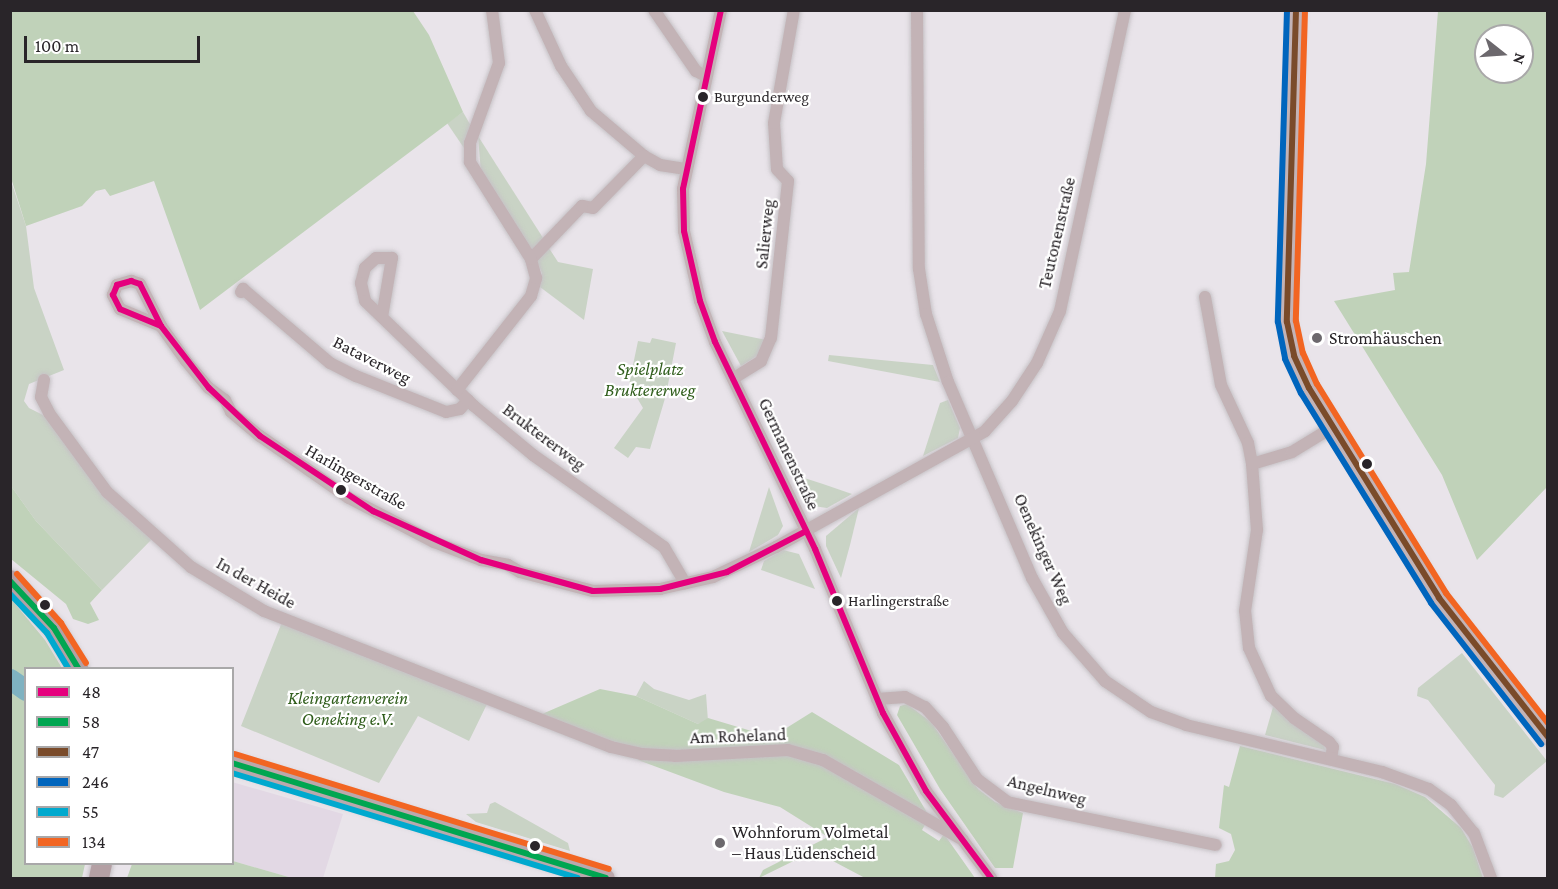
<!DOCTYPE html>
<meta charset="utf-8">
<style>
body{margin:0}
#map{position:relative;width:1558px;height:889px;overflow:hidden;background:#e9e4ea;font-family:"Crimson Pro",serif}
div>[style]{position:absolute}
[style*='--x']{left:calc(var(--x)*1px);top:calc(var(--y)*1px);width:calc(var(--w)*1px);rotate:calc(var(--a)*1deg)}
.built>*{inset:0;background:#e2d8e4}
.green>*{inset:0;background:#c9d3c5}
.forest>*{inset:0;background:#c0d2b9}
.river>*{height:21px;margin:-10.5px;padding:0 10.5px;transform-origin:10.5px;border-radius:10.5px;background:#7fb2c1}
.roads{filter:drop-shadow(0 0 2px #c6c2c6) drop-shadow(0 0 2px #c6c2c6)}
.minor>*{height:12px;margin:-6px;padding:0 6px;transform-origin:6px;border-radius:6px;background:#c3b3b6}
.tertiary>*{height:15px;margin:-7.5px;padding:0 7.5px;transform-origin:7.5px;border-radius:7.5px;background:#c3b3b6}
.secondary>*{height:18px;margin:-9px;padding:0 9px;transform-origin:9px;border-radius:9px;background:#bba8ac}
.primary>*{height:20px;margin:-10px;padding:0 10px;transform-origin:10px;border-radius:10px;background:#b4a0a4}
.bus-1>*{height:6px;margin:-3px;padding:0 3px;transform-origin:3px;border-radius:3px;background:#e5007d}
.bus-2>*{height:6px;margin:-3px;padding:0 3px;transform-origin:3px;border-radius:3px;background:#00a651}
.bus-3>*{height:6px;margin:-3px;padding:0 3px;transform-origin:3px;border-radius:3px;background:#7a4b2a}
.bus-4>*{height:6px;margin:-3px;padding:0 3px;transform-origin:3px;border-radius:3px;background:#0065bd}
.bus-5>*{height:6px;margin:-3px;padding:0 3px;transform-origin:3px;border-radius:3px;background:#00a9ce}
.bus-6>*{height:6px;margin:-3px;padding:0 3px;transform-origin:3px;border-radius:3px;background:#f26522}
.dots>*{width:16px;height:16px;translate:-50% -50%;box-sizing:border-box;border:3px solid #fff;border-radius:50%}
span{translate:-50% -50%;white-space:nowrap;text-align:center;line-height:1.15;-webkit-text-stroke:4.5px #fff;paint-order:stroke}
.bus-label{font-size:16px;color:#292529}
.left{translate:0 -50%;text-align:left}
.street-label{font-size:18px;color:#292529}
.poi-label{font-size:18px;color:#292529}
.park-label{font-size:18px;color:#2f5d1b;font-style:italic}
.frame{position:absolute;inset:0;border:12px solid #292529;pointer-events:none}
.legend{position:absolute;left:24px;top:667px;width:210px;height:198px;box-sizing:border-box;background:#fff;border:2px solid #a9a8a9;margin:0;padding:8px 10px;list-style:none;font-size:18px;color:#292529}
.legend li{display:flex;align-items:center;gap:12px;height:30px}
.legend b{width:30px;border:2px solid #a9a8a9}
.north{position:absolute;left:1474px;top:24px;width:60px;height:60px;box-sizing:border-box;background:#fff;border:2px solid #a9a8a9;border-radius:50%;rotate:107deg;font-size:16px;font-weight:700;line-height:24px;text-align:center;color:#292529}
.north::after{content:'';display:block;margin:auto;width:21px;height:27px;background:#6c686d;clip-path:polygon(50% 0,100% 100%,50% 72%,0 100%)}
.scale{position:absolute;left:24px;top:36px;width:176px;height:27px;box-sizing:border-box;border:3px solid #292529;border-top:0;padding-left:8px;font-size:18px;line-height:21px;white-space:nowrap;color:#292529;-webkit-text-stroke:4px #fff;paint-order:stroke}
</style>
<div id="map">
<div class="built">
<i style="clip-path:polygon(232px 782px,343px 814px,323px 878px,292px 878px,233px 861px)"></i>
</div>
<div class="green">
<i style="clip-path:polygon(463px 112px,471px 126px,468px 154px,447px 123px)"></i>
<i style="clip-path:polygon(478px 136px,545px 241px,533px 253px,481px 173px)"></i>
<i style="clip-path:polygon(10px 178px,26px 226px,34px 288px,64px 370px,29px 384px,24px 401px,29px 408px,45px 416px,152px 539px,102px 590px,36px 521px,11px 486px)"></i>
<i style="clip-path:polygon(547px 245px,558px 262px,593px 269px,584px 320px,540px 287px,542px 273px,535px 257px)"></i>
<i style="clip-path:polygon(722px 331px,767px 340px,763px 352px,741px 366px)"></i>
<i style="clip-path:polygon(652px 338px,676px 343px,666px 395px,650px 449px,636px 447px,628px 458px,614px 448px,643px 408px,629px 384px,638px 341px,650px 343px)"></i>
<i style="clip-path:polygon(829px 355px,933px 365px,940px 382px,828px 361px)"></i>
<i style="clip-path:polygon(948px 400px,960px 428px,958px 438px,923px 456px,940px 403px)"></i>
<i style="clip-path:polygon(795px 475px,823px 484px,852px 494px,827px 508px,813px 506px,808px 504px)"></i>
<i style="clip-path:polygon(769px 487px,783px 526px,778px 535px,749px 552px)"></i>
<i style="clip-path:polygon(859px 508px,850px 545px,841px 578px,826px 546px,826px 536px)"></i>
<i style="clip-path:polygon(783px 550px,799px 554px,815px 589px,761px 570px,764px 561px)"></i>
<i style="clip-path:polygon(282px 622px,487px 704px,469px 741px,418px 716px,379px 783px,241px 726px)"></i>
<i style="clip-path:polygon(1462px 653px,1547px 761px,1503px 798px,1494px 795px,1495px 785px,1428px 700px,1417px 696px,1418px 688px)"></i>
<i style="clip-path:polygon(644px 681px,654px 689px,689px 700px,706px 694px,708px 721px,698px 724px,636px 696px)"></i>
<i style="clip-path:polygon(1273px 707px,1324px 745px,1325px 750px,1265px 735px)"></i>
<i style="clip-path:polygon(495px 802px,568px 843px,570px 851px,476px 822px,466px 814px,487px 813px,490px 804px)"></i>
</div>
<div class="forest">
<i style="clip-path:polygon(10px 11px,413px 11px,429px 35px,463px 112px,200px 310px,154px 181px,110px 196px,105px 189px,96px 191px,82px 206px,26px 226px,11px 178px)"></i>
<i style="clip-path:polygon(evenodd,1438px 11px,1547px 11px,1547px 487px,1477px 560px,1442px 475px,1334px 301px,1395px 290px,1393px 273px,1409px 272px,1426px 164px,1438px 11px,1486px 36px,1522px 36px,1522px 72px,1486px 72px,1486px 36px)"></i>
<i style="clip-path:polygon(11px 486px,36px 521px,102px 590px,90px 603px,99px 620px,88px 624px,73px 619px,66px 604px,11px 559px)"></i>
<i style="clip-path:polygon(11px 599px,45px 640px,62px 668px,26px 668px,26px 864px,85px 864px,82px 878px,11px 878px)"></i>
<i style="clip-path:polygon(600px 689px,636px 696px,698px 724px,708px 718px,772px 737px,812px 712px,899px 765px,929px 816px,801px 750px,696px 753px,630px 749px,542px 714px)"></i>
<i style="clip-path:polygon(907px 704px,931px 722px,978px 789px,995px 802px,1023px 813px,1013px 868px,995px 868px,940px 789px,897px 715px,900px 706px)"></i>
<i style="clip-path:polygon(1240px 746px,1395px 784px,1425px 797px,1461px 828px,1473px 848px,1483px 878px,1215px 878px,1216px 864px,1229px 861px,1235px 850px,1231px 834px,1219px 828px,1224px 785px,1229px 787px)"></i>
<i style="clip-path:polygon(758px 752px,810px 758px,926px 823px,922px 830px,939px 841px,944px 834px,975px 878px,865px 878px,814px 851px,759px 878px,763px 870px,828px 837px,780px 807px,724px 792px,638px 760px,640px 756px)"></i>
<i style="clip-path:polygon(233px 861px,292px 878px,127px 878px,132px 864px)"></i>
</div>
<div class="river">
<i style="--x:10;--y:679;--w:19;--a:35"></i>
</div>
<div class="roads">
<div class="minor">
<i style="--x:535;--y:10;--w:62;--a:65.1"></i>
<i style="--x:561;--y:66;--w:54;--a:56.3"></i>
<i style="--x:591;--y:111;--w:70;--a:40.3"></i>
<i style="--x:644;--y:156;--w:18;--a:29"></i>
<i style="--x:660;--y:165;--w:25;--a:9"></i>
<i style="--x:654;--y:10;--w:74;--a:55.5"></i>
<i style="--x:696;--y:71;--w:11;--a:27"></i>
<i style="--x:721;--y:10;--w:183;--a:102"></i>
<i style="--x:683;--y:189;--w:42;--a:88.6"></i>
<i style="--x:684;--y:231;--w:72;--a:77.1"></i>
<i style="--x:700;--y:301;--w:44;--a:69.9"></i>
<i style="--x:715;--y:342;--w:230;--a:64.2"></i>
<i style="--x:815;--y:549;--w:178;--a:67.5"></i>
<i style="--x:883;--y:713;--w:89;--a:61.1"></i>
<i style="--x:926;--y:791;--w:109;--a:53.2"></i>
<i style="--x:917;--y:10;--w:259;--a:89.6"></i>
<i style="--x:919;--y:269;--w:46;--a:81.2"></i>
<i style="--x:926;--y:314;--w:71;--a:72.1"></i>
<i style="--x:948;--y:382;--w:213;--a:66.8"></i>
<i style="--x:1032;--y:578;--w:63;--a:60.6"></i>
<i style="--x:1063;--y:633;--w:64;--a:48.8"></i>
<i style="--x:1105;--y:681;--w:55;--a:34"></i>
<i style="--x:1151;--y:712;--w:37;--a:20"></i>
<i style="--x:1186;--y:725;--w:202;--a:13.5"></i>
<i style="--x:1382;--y:772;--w:50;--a:19.9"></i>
<i style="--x:1429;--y:789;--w:27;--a:36"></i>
<i style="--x:1451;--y:805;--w:36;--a:51"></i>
<i style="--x:1474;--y:833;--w:48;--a:69.3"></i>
<i style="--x:531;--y:259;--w:74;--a:-46.1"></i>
<i style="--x:582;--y:206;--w:11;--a:10"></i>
<i style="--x:593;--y:208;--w:73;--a:-45.6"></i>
<i style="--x:241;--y:292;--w:4;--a:-56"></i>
<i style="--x:243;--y:289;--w:114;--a:40.4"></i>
<i style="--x:330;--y:363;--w:29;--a:27"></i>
<i style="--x:356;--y:376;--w:97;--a:21.8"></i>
<i style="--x:446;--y:412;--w:14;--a:-12"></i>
<i style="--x:460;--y:409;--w:12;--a:-48"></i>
<i style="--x:1205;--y:297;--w:89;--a:79.7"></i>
<i style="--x:1221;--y:385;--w:64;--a:65"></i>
<i style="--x:1248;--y:443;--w:21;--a:79"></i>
<i style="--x:382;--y:317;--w:60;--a:-80.4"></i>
<i style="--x:392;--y:258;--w:16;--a:180"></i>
<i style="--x:376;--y:258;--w:15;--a:138"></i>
<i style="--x:365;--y:268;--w:16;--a:105"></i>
<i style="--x:361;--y:283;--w:18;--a:77"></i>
<i style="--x:365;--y:301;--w:151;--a:43.9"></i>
<i style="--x:474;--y:406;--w:77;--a:39.7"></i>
<i style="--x:533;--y:455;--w:160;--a:35.1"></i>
<i style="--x:664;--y:547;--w:42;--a:59.7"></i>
<i style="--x:161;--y:326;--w:44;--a:-157.5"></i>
<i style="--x:120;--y:309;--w:16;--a:-117"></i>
<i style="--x:113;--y:295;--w:11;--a:-68"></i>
<i style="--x:117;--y:285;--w:15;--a:-16"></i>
<i style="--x:131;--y:281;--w:9;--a:18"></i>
<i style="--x:140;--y:284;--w:47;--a:63.4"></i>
<i style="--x:161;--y:326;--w:43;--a:54.5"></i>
<i style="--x:186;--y:361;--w:35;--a:50"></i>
<i style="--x:209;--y:388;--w:20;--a:37"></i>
<i style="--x:225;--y:400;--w:13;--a:63"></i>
<i style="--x:231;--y:412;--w:38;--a:40"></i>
<i style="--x:260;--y:436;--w:108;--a:34.9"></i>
<i style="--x:349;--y:498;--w:96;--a:27.4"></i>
<i style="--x:434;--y:542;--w:50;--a:21"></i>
<i style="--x:481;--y:560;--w:27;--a:10"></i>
<i style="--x:508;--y:565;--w:14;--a:30"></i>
<i style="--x:520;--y:572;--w:75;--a:14.6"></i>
<i style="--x:593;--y:591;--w:67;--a:-1.7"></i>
<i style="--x:660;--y:589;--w:54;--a:-12.8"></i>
<i style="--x:713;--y:577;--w:70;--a:-25.5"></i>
<i style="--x:776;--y:547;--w:239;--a:-29"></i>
<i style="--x:985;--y:431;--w:40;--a:-48"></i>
<i style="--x:1012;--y:401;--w:45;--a:-56.7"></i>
<i style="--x:1037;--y:363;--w:57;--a:-66.1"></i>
<i style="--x:1060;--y:311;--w:308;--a:-77.8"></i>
<i style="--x:734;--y:378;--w:32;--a:-32"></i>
<i style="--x:761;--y:361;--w:25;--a:-67"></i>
<i style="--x:771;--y:338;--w:158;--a:-83.8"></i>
<i style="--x:788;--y:181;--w:16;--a:-133"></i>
<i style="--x:777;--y:169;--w:46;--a:-93.7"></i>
<i style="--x:774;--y:123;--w:115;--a:-80"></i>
<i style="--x:44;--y:380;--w:17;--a:100"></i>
<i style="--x:41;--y:397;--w:18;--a:63"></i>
<i style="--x:49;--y:413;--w:98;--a:53.7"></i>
<i style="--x:107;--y:492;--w:113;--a:41.8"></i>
<i style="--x:191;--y:567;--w:85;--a:31.1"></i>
<i style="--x:264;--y:611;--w:373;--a:21.4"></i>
<i style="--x:611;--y:747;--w:32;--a:13"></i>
<i style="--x:642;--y:754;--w:33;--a:3"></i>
<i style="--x:675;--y:756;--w:113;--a:-3"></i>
<i style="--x:788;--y:750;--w:36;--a:16"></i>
<i style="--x:823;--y:760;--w:161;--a:29.7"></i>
<i style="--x:457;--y:390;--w:120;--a:-51.8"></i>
<i style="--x:531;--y:296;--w:19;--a:-74"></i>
<i style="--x:536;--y:278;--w:20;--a:-105"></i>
<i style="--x:531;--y:259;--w:115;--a:-122.2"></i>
<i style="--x:470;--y:162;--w:19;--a:-90"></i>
<i style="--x:470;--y:143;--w:85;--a:-70.1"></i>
<i style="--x:499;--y:63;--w:53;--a:-97.5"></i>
<i style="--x:877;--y:699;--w:28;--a:-4"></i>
<i style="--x:905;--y:697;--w:22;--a:27"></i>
<i style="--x:925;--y:707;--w:27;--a:48"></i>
<i style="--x:943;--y:727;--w:62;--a:56.8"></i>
<i style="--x:977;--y:779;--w:38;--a:37"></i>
<i style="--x:1007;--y:802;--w:213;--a:11.6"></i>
<i style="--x:1331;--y:759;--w:12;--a:-81"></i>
<i style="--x:1333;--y:747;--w:6;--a:-129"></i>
<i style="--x:1329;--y:742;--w:42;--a:-145.6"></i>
<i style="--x:1294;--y:718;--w:32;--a:-136"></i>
<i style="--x:1271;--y:696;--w:53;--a:-114.6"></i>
<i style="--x:1249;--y:648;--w:37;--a:-96"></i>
<i style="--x:1245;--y:611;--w:82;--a:-81.6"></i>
<i style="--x:1257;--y:530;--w:66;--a:-94.3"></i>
<i style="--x:1252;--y:464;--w:42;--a:-16.7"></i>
<i style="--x:1292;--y:452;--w:48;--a:-31.4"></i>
</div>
<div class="tertiary">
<i style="--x:1296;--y:10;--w:312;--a:91.7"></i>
<i style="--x:1287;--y:322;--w:35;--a:78"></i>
<i style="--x:1294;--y:356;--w:35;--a:65"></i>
<i style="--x:1309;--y:388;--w:247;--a:58.2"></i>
<i style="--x:1439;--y:598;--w:177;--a:52.1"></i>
</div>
<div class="secondary">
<i style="--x:232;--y:763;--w:391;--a:17.1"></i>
</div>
<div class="primary">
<i style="--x:10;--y:580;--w:65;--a:47.5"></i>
<i style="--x:54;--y:628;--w:47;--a:59"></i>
<i style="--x:99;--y:878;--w:14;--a:-78"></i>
</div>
</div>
<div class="bus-1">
<i style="--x:721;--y:10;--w:183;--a:102"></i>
<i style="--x:683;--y:189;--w:42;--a:88.6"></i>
<i style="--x:684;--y:231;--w:72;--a:77.1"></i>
<i style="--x:700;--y:301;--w:44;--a:69.9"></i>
<i style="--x:715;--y:342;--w:230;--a:64.2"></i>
<i style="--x:815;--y:549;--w:178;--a:67.5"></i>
<i style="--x:883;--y:713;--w:89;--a:61.1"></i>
<i style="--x:926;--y:791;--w:109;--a:53.2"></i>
<i style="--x:131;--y:281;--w:9;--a:18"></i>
<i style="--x:140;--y:284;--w:47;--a:63.4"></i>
<i style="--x:161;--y:326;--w:44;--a:-157.5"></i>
<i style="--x:120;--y:309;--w:16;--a:-117"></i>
<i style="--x:113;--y:295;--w:11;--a:-68"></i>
<i style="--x:117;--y:285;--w:15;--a:-16"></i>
<i style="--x:161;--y:326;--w:78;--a:52.3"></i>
<i style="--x:209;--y:388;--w:70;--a:43.3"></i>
<i style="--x:260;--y:436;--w:136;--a:33.6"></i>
<i style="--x:373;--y:511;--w:119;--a:24.4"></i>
<i style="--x:481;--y:560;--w:116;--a:15.5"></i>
<i style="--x:593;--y:591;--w:67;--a:-1.7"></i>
<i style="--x:660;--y:589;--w:69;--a:-14.2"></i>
<i style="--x:727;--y:572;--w:89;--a:-27.4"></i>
</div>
<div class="bus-2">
<i style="--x:10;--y:581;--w:64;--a:46.9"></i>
<i style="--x:54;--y:628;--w:47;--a:59"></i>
<i style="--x:232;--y:763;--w:391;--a:17.1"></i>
</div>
<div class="bus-3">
<i style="--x:1296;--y:10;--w:312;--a:91.7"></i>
<i style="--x:1287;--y:322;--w:35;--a:78"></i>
<i style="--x:1294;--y:356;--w:35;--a:65"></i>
<i style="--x:1309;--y:388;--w:247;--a:58.2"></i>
<i style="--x:1439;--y:598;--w:177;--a:51.9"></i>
</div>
<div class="bus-4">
<i style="--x:1287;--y:10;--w:312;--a:91.7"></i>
<i style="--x:1278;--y:322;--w:38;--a:79"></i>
<i style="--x:1285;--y:359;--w:38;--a:65"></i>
<i style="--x:1301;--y:393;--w:247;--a:58.2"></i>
<i style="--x:1431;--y:603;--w:179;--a:52"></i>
</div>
<div class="bus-5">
<i style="--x:10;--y:594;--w:54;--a:46.5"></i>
<i style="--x:47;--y:633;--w:41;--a:59"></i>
<i style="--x:232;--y:773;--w:361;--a:16.9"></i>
</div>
<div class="bus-6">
<i style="--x:1305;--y:10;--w:311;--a:91.7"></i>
<i style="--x:1296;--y:321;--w:33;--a:78"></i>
<i style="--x:1303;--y:353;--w:34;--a:66"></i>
<i style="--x:1317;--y:384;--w:246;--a:58.3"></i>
<i style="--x:1446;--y:593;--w:165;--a:51.9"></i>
<i style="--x:17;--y:574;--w:66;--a:48.1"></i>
<i style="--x:61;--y:623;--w:47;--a:58"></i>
<i style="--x:235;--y:754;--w:391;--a:17.1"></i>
</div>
<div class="dots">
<i style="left:703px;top:97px;background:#292529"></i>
<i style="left:1317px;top:338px;background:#6c686d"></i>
<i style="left:1367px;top:464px;background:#292529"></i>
<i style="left:341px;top:490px;background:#292529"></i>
<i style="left:837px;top:601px;background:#292529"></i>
<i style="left:45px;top:605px;background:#292529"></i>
<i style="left:720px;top:843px;background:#6c686d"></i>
<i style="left:535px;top:846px;background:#292529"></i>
</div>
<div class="bus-label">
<span class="left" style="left:714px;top:97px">Burgunderweg</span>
<span class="left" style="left:848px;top:601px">Harlingerstraße</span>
</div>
<div class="street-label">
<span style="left:1057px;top:233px;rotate:-77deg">Teutonenstraße</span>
<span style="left:765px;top:234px;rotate:-84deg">Salierweg</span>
<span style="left:372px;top:360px;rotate:27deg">Bataverweg</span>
<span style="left:544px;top:437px;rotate:37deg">Bruktererweg</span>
<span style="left:789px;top:454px;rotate:65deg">Germanenstraße</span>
<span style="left:356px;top:477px;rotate:30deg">Harlingerstraße</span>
<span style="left:1043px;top:549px;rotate:66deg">Oenekinger Weg</span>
<span style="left:256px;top:583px;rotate:29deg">In der Heide</span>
<span style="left:738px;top:736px;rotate:-2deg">Am Roheland</span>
<span style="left:1047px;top:790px;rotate:14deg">Angelnweg</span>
</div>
<div class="poi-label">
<span class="left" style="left:1329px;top:338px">Stromhäuschen</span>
<span class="left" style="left:732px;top:843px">Wohnforum Volmetal<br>– Haus Lüdenscheid</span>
</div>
<div class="park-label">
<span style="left:650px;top:380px">Spielplatz<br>Bruktererweg</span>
<span style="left:348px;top:709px">Kleingartenverein<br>Oeneking e.V.</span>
</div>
<div class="frame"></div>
<ul class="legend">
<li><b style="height:8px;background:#e5007d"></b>48</li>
<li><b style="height:8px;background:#00a651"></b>58</li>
<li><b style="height:8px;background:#7a4b2a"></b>47</li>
<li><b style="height:8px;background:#0065bd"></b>246</li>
<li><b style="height:8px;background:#00a9ce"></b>55</li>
<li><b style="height:8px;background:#f26522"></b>134</li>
</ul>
<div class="north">N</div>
<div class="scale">100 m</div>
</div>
